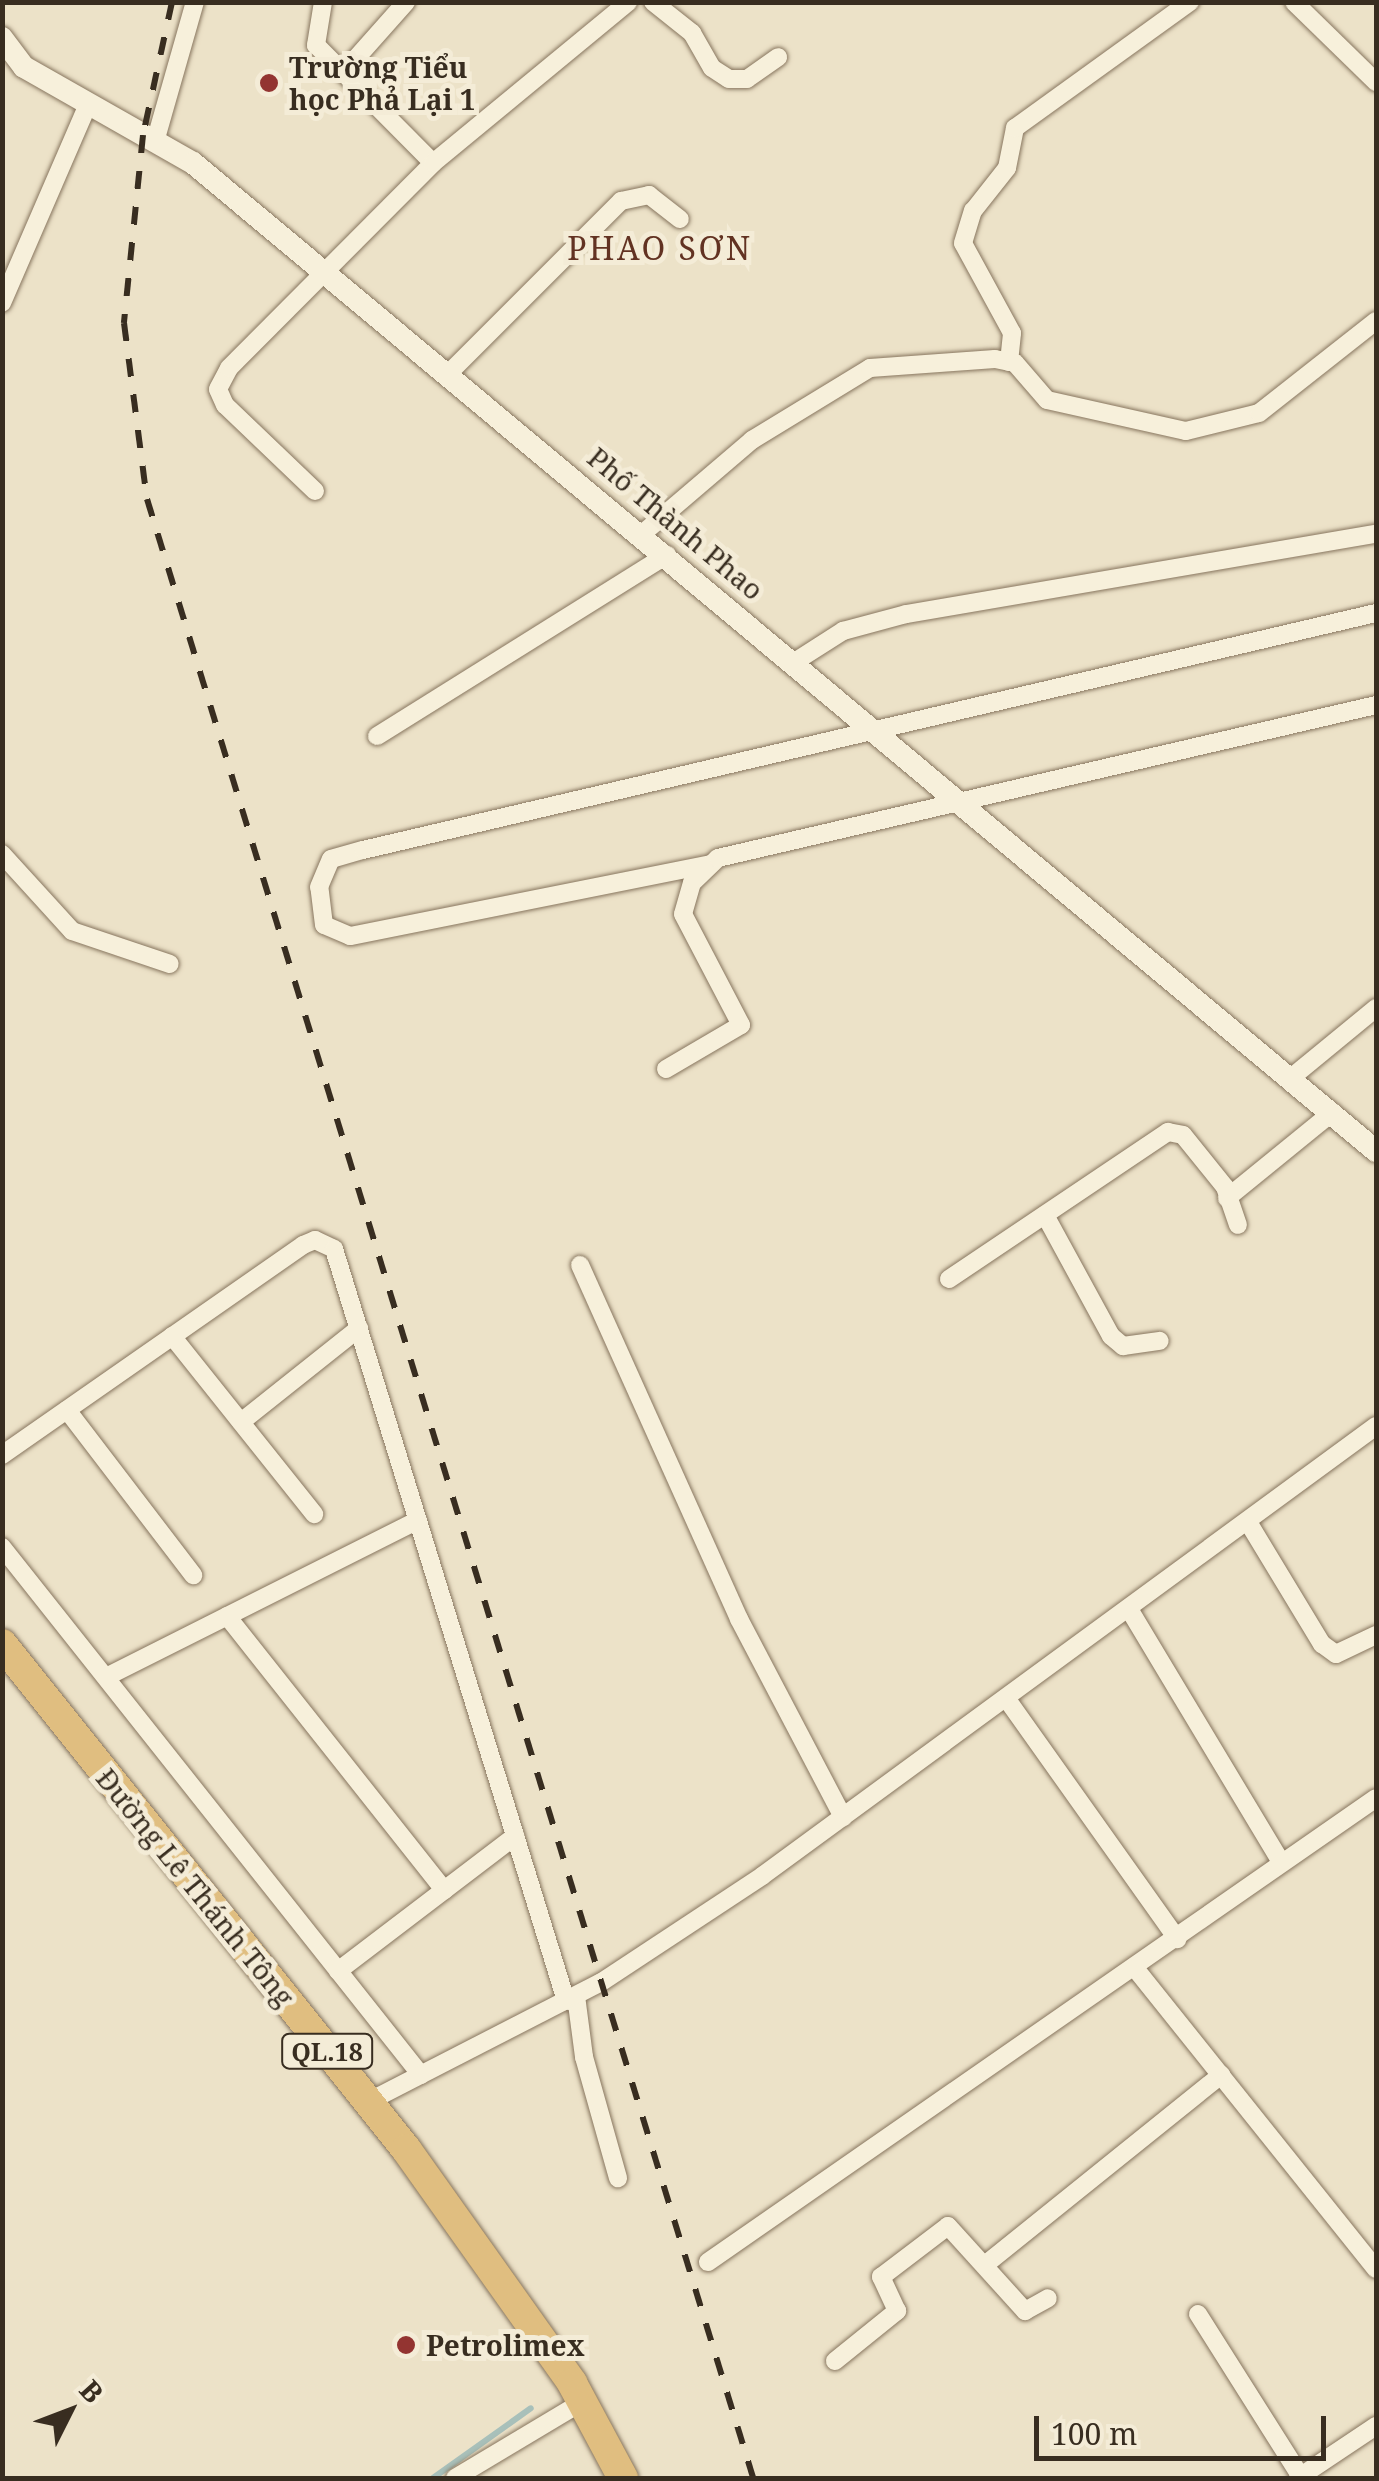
<!DOCTYPE html>
<meta charset="utf-8">
<style>
body{margin:0}
#map{position:relative;width:1379px;height:2481px;overflow:hidden;background:#ece2c8;font-family:"Noto Serif",serif}
div>[style]{position:absolute}
[style*='--x']{left:calc(var(--x)*1px);top:calc(var(--y)*1px);width:calc(var(--w)*1px);rotate:calc(var(--a)*1deg)}
.stream>*{height:6px;margin:-3px;padding:0 3px;transform-origin:3px;border-radius:3px;background:#a8c0ba}
.roads{filter:drop-shadow(0 0 2px #87755e) drop-shadow(0 0 2px #87755e)}
.minor>*{height:18px;margin:-9px;padding:0 9px;transform-origin:9px;border-radius:9px;background:#f7f0db}
.tertiary>*{height:22px;margin:-11px;padding:0 11px;transform-origin:11px;border-radius:11px;background:#f7f0db}
.trunk>*{height:30px;margin:-15px;padding:0 15px;transform-origin:15px;border-radius:15px;background:#e0be80}
.rail>*{height:6px;margin-top:-3px;transform-origin:0;background:repeating-linear-gradient(90deg,#382d20 0 18px,transparent 0 36px)}
.dots>*{width:28px;height:28px;translate:-50% -50%;box-sizing:border-box;border:5px solid #f4ecd7;border-radius:50%}
span{translate:-50% -50%;white-space:nowrap;text-align:center;line-height:1.15;-webkit-text-stroke:10px #f4ecd7;paint-order:stroke}
.shield-label span{padding:2px 8px;background:#f4ecd7;border:2px solid;border-radius:8px;-webkit-text-stroke-width:0}
.shield-label{font-size:25px;color:#382d20;font-weight:700}
.poi-label{font-size:28px;color:#382d20;font-weight:700}
.left{translate:0 -50%;text-align:left}
.street-label{font-size:28px;color:#382d20}
.quarter-label{font-size:32px;color:#623222;letter-spacing:2.5px}
.frame{position:absolute;inset:0;border:5px solid #382d20;pointer-events:none}
.north{position:absolute;left:20px;top:2361px;width:100px;height:100px;-webkit-text-stroke:8px #f4ecd7;paint-order:stroke;rotate:48deg;font-size:28px;font-weight:700;line-height:40px;text-align:center;color:#382d20}
.north::after{content:'';display:block;margin:auto;width:35px;height:45px;background:#382d20;clip-path:polygon(50% 0,100% 100%,50% 72%,0 100%)}
.scale{position:absolute;left:1034px;top:2416px;width:292px;height:45px;box-sizing:border-box;border:5px solid #382d20;border-top:0;padding-left:12px;font-size:30px;line-height:35px;white-space:nowrap;color:#382d20;-webkit-text-stroke:8px #f4ecd7;paint-order:stroke}
</style>
<div id="map">
<div class="stream">
<i style="--x:433;--y:2478;--w:120;--a:-35.5"></i>
</div>
<div class="roads">
<div class="minor">
<i style="--x:323;--y:2;--w:44;--a:99.2"></i>
<i style="--x:316;--y:45;--w:166;--a:45.2"></i>
<i style="--x:653;--y:2;--w:50;--a:38.5"></i>
<i style="--x:692;--y:33;--w:40;--a:60.3"></i>
<i style="--x:712;--y:68;--w:20;--a:33"></i>
<i style="--x:729;--y:79;--w:18;--a:0"></i>
<i style="--x:747;--y:79;--w:38;--a:-35"></i>
<i style="--x:1294;--y:2;--w:115;--a:44.3"></i>
<i style="--x:343;--y:73;--w:95;--a:-48.4"></i>
<i style="--x:155;--y:142;--w:146;--a:-74.1"></i>
<i style="--x:2;--y:303;--w:217;--a:-66.6"></i>
<i style="--x:1009;--y:362;--w:29;--a:-84"></i>
<i style="--x:1012;--y:333;--w:102;--a:-118.6"></i>
<i style="--x:963;--y:243;--w:34;--a:-73"></i>
<i style="--x:973;--y:211;--w:55;--a:-51.7"></i>
<i style="--x:1007;--y:168;--w:41;--a:-78.7"></i>
<i style="--x:1015;--y:128;--w:216;--a:-35.8"></i>
<i style="--x:448;--y:374;--w:245;--a:-45"></i>
<i style="--x:621;--y:201;--w:29;--a:-12"></i>
<i style="--x:649;--y:195;--w:39;--a:38"></i>
<i style="--x:315;--y:491;--w:124;--a:-136.3"></i>
<i style="--x:225;--y:405;--w:17;--a:-114"></i>
<i style="--x:218;--y:389;--w:24;--a:-62"></i>
<i style="--x:229;--y:368;--w:289;--a:-45.1"></i>
<i style="--x:433;--y:163;--w:253;--a:-39.5"></i>
<i style="--x:642;--y:534;--w:145;--a:-40.5"></i>
<i style="--x:752;--y:440;--w:138;--a:-31.4"></i>
<i style="--x:870;--y:368;--w:125;--a:-4.1"></i>
<i style="--x:995;--y:359;--w:20;--a:11"></i>
<i style="--x:1015;--y:363;--w:49;--a:49.1"></i>
<i style="--x:1047;--y:400;--w:142;--a:12.6"></i>
<i style="--x:1186;--y:431;--w:75;--a:-13.9"></i>
<i style="--x:1259;--y:413;--w:149;--a:-38.2"></i>
<i style="--x:796;--y:661;--w:56;--a:-32.6"></i>
<i style="--x:843;--y:631;--w:65;--a:-15.1"></i>
<i style="--x:906;--y:614;--w:477;--a:-9.7"></i>
<i style="--x:377;--y:736;--w:342;--a:-32"></i>
<i style="--x:2;--y:854;--w:104;--a:47.7"></i>
<i style="--x:72;--y:931;--w:103;--a:18.6"></i>
<i style="--x:711;--y:864;--w:368;--a:168.7"></i>
<i style="--x:350;--y:936;--w:28;--a:-157"></i>
<i style="--x:324;--y:925;--w:38;--a:-97"></i>
<i style="--x:319;--y:887;--w:30;--a:-67"></i>
<i style="--x:331;--y:859;--w:33;--a:-16"></i>
<i style="--x:363;--y:850;--w:1040;--a:-13.17"></i>
<i style="--x:666;--y:1069;--w:87;--a:-30.4"></i>
<i style="--x:741;--y:1025;--w:125;--a:-117.6"></i>
<i style="--x:683;--y:914;--w:32;--a:-74"></i>
<i style="--x:692;--y:883;--w:36;--a:-44"></i>
<i style="--x:718;--y:858;--w:676;--a:-13.09"></i>
<i style="--x:1292;--y:1077;--w:109;--a:-39.4"></i>
<i style="--x:1227;--y:1198;--w:136;--a:-39.1"></i>
<i style="--x:1045;--y:1215;--w:138;--a:61.4"></i>
<i style="--x:1111;--y:1336;--w:16;--a:40"></i>
<i style="--x:1123;--y:1346;--w:37;--a:-8"></i>
<i style="--x:580;--y:1265;--w:388;--a:65.8"></i>
<i style="--x:739;--y:1619;--w:224;--a:62.3"></i>
<i style="--x:949;--y:1279;--w:264;--a:-33.9"></i>
<i style="--x:1168;--y:1132;--w:15;--a:11"></i>
<i style="--x:1183;--y:1135;--w:67;--a:51.1"></i>
<i style="--x:1225;--y:1187;--w:40;--a:71.1"></i>
<i style="--x:172;--y:1336;--w:228;--a:51.4"></i>
<i style="--x:67;--y:1410;--w:208;--a:52.6"></i>
<i style="--x:241;--y:1422;--w:151;--a:-38.5"></i>
<i style="--x:2;--y:1455;--w:367;--a:-34.9"></i>
<i style="--x:303;--y:1245;--w:13;--a:-23"></i>
<i style="--x:315;--y:1240;--w:21;--a:25"></i>
<i style="--x:334;--y:1249;--w:787;--a:72.85"></i>
<i style="--x:1248;--y:1522;--w:143;--a:58.8"></i>
<i style="--x:1322;--y:1644;--w:17;--a:36"></i>
<i style="--x:1336;--y:1654;--w:44;--a:-25.4"></i>
<i style="--x:2;--y:1547;--w:674;--a:51.57"></i>
<i style="--x:1129;--y:1609;--w:295;--a:59"></i>
<i style="--x:227;--y:1616;--w:350;--a:51.6"></i>
<i style="--x:106;--y:1677;--w:349;--a:-26.7"></i>
<i style="--x:1006;--y:1698;--w:296;--a:54.6"></i>
<i style="--x:1134;--y:1967;--w:387;--a:51.3"></i>
<i style="--x:338;--y:1971;--w:223;--a:-37.3"></i>
<i style="--x:576;--y:1996;--w:62;--a:82.5"></i>
<i style="--x:584;--y:2057;--w:126;--a:74.3"></i>
<i style="--x:368;--y:2102;--w:261;--a:-27.2"></i>
<i style="--x:600;--y:1983;--w:194;--a:-33.4"></i>
<i style="--x:762;--y:1876;--w:761;--a:-36.24"></i>
<i style="--x:708;--y:2262;--w:813;--a:-34.78"></i>
<i style="--x:986;--y:2264;--w:302;--a:-38.8"></i>
<i style="--x:1198;--y:2314;--w:193;--a:57.7"></i>
<i style="--x:835;--y:2361;--w:80;--a:-38.9"></i>
<i style="--x:897;--y:2311;--w:38;--a:-115"></i>
<i style="--x:881;--y:2277;--w:84;--a:-37.3"></i>
<i style="--x:948;--y:2226;--w:115;--a:47.8"></i>
<i style="--x:1025;--y:2311;--w:26;--a:-29"></i>
<i style="--x:455;--y:2478;--w:148;--a:-30.9"></i>
<i style="--x:1298;--y:2478;--w:94;--a:-33.7"></i>
</div>
<div class="tertiary">
<i style="--x:2;--y:38;--w:36;--a:53"></i>
<i style="--x:24;--y:67;--w:194;--a:29.6"></i>
<i style="--x:193;--y:163;--w:1541;--a:39.87"></i>
</div>
<div class="trunk">
<i style="--x:2;--y:1644;--w:647;--a:51.34"></i>
<i style="--x:406;--y:2149;--w:287;--a:54.6"></i>
<i style="--x:572;--y:2383;--w:108;--a:61.8"></i>
</div>
</div>
<div class="rail">
<i style="--x:172;--y:2;--w:136;--a:102.3"></i>
<i style="--x:143;--y:135;--w:189;--a:95.8"></i>
<i style="--x:124;--y:323;--w:177;--a:82.6"></i>
<i style="--x:147;--y:499;--w:2070;--a:72.97"></i>
</div>
<div class="dots">
<i style="left:269px;top:83px;background:#933431"></i>
<i style="left:406px;top:2345px;background:#933431"></i>
</div>
<div class="shield-label">
<span style="left:327px;top:2051px">QL.18</span>
</div>
<div class="poi-label">
<span class="left" style="left:289px;top:83px">Trường Tiểu<br>học Phả Lại 1</span>
<span class="left" style="left:426px;top:2345px">Petrolimex</span>
</div>
<div class="street-label">
<span style="left:676px;top:523px;rotate:40deg">Phố Thành Phao</span>
<span style="left:196px;top:1887px;rotate:51deg">Đường Lê Thánh Tông</span>
</div>
<div class="quarter-label">
<span style="left:660px;top:248px">PHAO SƠN</span>
</div>
<div class="frame"></div>
<div class="north">B</div>
<div class="scale">100 m</div>
</div>
